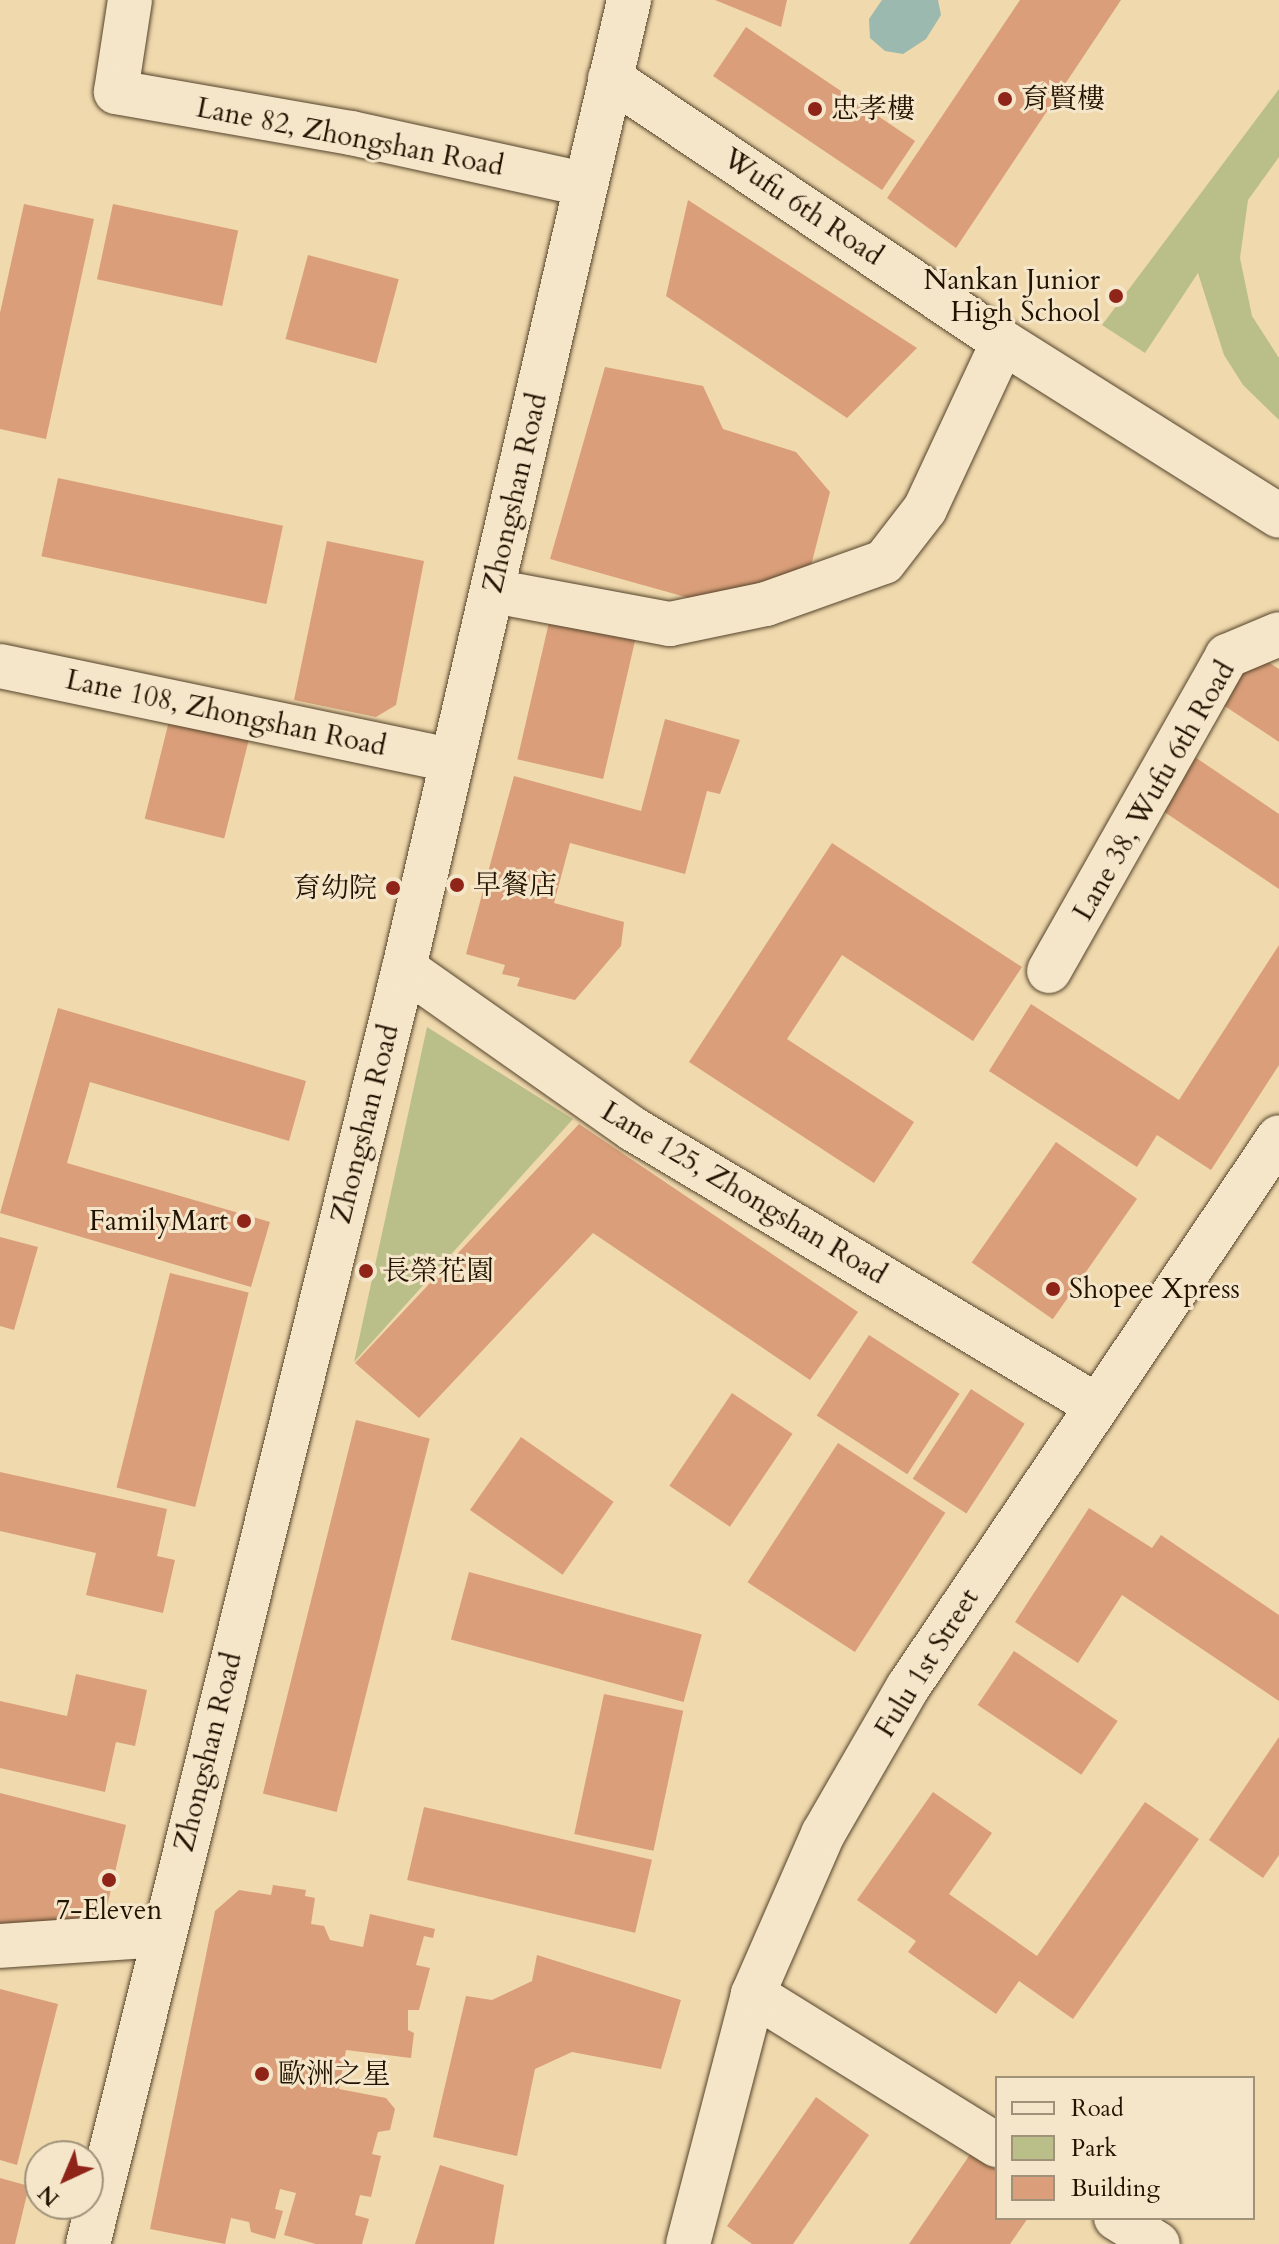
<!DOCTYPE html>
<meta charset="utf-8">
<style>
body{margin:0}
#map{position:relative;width:1279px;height:2244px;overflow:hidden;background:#f0d9ad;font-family:Cardo,"Noto Serif TC",serif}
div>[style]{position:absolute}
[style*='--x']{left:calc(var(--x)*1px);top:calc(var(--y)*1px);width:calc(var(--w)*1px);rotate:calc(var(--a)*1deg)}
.green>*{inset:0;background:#babf8a}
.water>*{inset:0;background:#9bb9af}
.building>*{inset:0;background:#da9f7a;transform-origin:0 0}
.roads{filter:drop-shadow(0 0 2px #55442b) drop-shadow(0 0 2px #55442b)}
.minor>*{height:44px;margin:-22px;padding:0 22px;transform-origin:22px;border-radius:22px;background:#f5e6ca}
.dots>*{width:22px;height:22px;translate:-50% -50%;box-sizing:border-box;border:4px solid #f5e6ca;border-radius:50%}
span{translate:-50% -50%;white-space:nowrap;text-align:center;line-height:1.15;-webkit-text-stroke:6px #f5e6ca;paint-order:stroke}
.poi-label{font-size:28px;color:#211300}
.left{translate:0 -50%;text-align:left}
.right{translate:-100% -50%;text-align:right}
.street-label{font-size:28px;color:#211300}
.legend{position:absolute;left:995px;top:2076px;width:260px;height:144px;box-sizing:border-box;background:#f5e6ca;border:2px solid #a09279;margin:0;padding:10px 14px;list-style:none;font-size:24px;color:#211300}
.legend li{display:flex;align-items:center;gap:16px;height:40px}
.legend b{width:40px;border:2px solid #a09279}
.north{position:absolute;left:24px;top:2140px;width:80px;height:80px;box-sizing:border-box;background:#f5e6ca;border:2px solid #a09279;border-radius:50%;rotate:224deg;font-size:22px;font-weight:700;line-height:32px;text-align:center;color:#211300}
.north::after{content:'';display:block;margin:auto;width:28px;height:36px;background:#8f2418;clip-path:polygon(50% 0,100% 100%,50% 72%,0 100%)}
</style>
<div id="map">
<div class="green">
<i style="clip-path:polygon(1279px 89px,1279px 157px,1248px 200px,1240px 258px,1252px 316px,1279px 358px,1279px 420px,1243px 385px,1224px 355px,1198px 273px,1145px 353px,1102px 325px)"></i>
<i style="clip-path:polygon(427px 1027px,573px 1119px,354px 1362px)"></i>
</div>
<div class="water">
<i style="clip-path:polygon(882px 0,938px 0,941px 15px,926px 39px,903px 54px,885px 51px,870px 38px,869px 19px)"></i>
</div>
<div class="building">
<i style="clip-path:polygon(715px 0,787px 0,781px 27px)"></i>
<i style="clip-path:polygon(1020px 0,1121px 0,956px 248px,887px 198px)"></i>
<i style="left:746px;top:27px;width:204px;height:59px;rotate:34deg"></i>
<i style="clip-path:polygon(688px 200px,917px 348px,847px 418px,666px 296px)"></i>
<i style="clip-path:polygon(24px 204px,94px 219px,46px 439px,0 429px,0 313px)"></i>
<i style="left:113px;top:204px;width:128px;height:77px;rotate:12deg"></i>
<i style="left:308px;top:255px;width:94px;height:87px;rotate:15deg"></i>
<i style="clip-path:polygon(605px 367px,703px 386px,723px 429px,796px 452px,830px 492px,807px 581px,739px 612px,550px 559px)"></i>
<i style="left:58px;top:478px;width:230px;height:80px;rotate:12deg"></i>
<i style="clip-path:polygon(327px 541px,424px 561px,396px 705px,376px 717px,294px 700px)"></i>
<i style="left:550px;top:618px;width:88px;height:145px;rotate:13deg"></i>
<i style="clip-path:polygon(1248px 649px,1279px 669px,1279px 742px,1214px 699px)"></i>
<i style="left:171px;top:713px;width:82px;height:109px;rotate:14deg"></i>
<i style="clip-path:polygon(665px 719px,740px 740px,720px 794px,707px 791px,685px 874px,570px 843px,554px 903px,624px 922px,621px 946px,575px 1000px,517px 986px,520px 978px,502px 974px,505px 965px,466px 954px,514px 776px,641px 811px)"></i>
<i style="clip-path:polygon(1189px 753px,1279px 814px,1279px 889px,1154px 805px)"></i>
<i style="clip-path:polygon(832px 843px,1022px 967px,973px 1041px,842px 955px,787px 1039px,914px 1122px,874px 1183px,689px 1062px)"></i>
<i style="clip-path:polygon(1279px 945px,1279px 1065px,1211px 1170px,1157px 1135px,1137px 1167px,989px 1071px,1031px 1004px,1179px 1100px)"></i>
<i style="clip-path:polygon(58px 1008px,306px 1081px,289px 1141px,90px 1082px,67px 1163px,270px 1222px,251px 1287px,0 1213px)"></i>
<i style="clip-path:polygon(579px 1124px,858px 1312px,810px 1380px,593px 1233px,419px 1418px,355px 1363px)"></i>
<i style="left:1056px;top:1142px;width:99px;height:147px;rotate:35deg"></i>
<i style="clip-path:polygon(0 1237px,38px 1247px,14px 1330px,0 1326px)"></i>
<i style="left:170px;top:1273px;width:81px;height:221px;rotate:14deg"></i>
<i style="left:869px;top:1335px;width:108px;height:96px;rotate:33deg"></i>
<i style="left:971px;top:1389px;width:64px;height:107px;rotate:33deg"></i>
<i style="left:732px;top:1393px;width:73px;height:112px;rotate:34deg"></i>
<i style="left:356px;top:1420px;width:76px;height:385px;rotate:14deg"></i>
<i style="left:521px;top:1437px;width:113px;height:89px;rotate:35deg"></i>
<i style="left:838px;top:1443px;width:128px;height:166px;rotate:33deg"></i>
<i style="clip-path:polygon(0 1472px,167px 1509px,157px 1556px,175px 1560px,163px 1613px,86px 1595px,96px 1553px,0 1531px)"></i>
<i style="clip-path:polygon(1089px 1508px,1152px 1548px,1161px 1535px,1279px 1615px,1279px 1701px,1122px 1595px,1078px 1663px,1015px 1622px)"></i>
<i style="left:469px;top:1572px;width:241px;height:70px;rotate:15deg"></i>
<i style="left:1014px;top:1651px;width:125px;height:65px;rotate:34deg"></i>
<i style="clip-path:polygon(76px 1674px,147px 1690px,135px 1746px,116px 1742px,105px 1792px,0 1768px,0 1701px,67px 1716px)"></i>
<i style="left:604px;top:1694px;width:81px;height:143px;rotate:12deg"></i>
<i style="clip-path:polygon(1279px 1737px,1279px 1855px,1263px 1878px,1209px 1840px)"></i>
<i style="clip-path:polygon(933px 1792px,992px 1833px,949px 1894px,1037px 1956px,1145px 1802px,1199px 1839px,1073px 2019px,1019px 1981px,996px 2014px,908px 1952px,916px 1941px,857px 1900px)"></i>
<i style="clip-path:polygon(0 1793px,126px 1825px,105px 1915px,75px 1930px,0 1926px)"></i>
<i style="left:424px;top:1807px;width:234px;height:75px;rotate:13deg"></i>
<i style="clip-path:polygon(273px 1885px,306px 1890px,305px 1896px,315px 1898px,311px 1924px,324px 1926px,330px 1940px,363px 1947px,370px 1914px,435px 1929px,433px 1938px,424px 1936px,416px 1965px,430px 1968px,419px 2010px,408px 2010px,408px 2030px,414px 2033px,411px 2058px,346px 2050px,339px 2089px,386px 2098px,395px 2109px,390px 2130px,378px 2132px,372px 2154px,381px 2156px,371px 2197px,360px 2195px,355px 2215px,369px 2219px,362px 2244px,316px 2244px,284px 2235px,296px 2193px,280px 2189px,275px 2209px,283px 2211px,275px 2239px,251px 2232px,249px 2222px,231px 2218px,225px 2244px,150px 2229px,215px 1911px,239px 1890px,271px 1895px)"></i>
<i style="clip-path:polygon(537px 1955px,681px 2000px,661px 2069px,572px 2052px,535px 2069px,517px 2156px,433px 2137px,466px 1996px,492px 2000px,532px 1981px)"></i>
<i style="clip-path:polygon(0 1989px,58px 2004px,17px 2165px,0 2160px)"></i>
<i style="clip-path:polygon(816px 2097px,869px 2135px,793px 2244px,752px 2244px,727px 2226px)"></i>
<i style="clip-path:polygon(971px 2153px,997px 2170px,997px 2218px,1028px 2218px,1010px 2244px,909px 2244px)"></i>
<i style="clip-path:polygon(440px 2165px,504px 2185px,494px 2244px,415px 2244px)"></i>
<i style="clip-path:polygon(0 2178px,29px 2186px,15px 2244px,0 2244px)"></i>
</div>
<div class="roads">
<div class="minor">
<i style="--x:130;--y:0;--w:93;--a:98.7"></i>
<i style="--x:116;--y:92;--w:239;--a:9.9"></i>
<i style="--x:351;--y:133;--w:238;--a:12.4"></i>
<i style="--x:610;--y:78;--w:473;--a:33.9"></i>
<i style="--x:1003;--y:342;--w:326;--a:32.2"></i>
<i style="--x:493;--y:591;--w:180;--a:10.6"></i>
<i style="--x:670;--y:624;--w:98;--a:-11.8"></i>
<i style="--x:766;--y:604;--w:125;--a:-19.6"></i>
<i style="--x:884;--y:562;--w:67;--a:-52.3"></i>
<i style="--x:925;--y:509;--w:184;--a:-65"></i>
<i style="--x:0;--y:666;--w:461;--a:11.8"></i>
<i style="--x:404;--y:968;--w:280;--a:35.1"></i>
<i style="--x:633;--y:1129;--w:537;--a:30.82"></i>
<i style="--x:1049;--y:971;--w:362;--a:-60.5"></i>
<i style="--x:1227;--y:656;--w:56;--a:-22.9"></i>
<i style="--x:0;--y:1946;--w:162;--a:-3.9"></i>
<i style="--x:753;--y:1994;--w:287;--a:31.8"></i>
<i style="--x:1116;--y:2218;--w:49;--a:31.8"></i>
<i style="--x:88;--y:2244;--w:1315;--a:-76.09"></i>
<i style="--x:404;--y:968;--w:994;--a:-76.91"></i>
<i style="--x:688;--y:2244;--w:258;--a:-75.4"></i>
<i style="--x:753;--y:1994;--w:175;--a:-66.4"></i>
<i style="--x:823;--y:1834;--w:170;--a:-60"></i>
<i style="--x:908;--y:1687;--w:663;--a:-56"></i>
</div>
</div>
<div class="dots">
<i style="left:1005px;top:99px;background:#8f2418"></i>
<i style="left:815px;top:109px;background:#8f2418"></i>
<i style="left:1116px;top:296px;background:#8f2418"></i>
<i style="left:457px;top:885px;background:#8f2418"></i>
<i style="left:393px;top:888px;background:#8f2418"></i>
<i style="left:244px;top:1221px;background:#8f2418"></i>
<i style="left:366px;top:1271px;background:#8f2418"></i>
<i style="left:1053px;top:1289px;background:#8f2418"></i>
<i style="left:109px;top:1880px;background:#8f2418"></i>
<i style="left:262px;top:2074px;background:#8f2418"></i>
</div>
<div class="poi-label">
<span class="left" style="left:1021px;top:99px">育賢樓</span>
<span class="left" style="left:831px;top:109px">忠孝樓</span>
<span class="right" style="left:1100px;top:296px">Nankan Junior<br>High School</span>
<span class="left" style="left:473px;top:885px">早餐店</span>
<span class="right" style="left:377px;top:888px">育幼院</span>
<span class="right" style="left:228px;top:1221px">FamilyMart</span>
<span class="left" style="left:382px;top:1271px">長榮花園</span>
<span class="left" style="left:1069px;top:1289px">Shopee Xpress</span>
<span style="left:109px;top:1910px">7-Eleven</span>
<span class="left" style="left:278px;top:2074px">歐洲之星</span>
</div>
<div class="street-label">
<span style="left:350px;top:137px;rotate:11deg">Lane 82, Zhongshan Road</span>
<span style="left:803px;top:207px;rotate:34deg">Wufu 6th Road</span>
<span style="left:515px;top:493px;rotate:-77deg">Zhongshan Road</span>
<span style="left:226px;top:713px;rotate:12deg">Lane 108, Zhongshan Road</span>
<span style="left:1154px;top:791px;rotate:-60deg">Lane 38, Wufu 6th Road</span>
<span style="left:365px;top:1124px;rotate:-76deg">Zhongshan Road</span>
<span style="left:744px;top:1193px;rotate:31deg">Lane 125, Zhongshan Road</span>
<span style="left:927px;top:1663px;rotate:-58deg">Fulu 1st Street</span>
<span style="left:208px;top:1752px;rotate:-76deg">Zhongshan Road</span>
</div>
<ul class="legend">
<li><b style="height:10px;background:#f5e6ca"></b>Road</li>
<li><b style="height:22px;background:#babf8a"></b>Park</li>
<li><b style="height:22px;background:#da9f7a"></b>Building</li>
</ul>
<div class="north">N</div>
</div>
